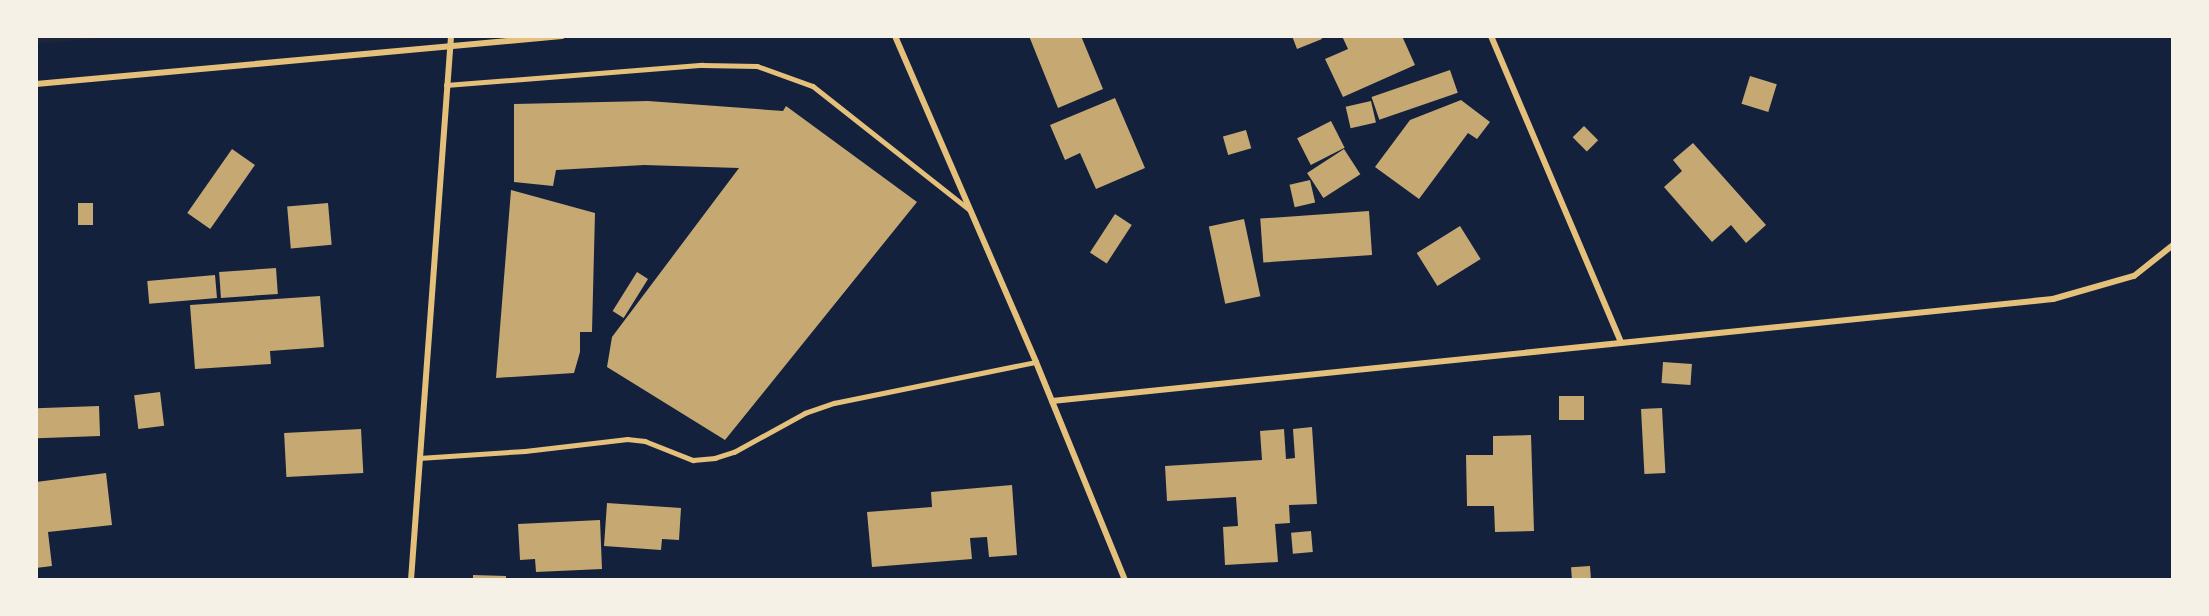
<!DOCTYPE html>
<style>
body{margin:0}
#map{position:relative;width:2209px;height:616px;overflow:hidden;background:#14213d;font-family:Montserrat,sans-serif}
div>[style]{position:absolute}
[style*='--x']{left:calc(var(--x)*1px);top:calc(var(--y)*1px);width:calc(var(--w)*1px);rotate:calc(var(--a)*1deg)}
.green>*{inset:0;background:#1d2539}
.building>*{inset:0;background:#c6a872;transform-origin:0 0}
.service>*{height:4.5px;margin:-2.25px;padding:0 2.25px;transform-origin:2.25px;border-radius:2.25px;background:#e5c07b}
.minor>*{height:6px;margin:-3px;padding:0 3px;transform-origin:3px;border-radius:3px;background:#e5c07b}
span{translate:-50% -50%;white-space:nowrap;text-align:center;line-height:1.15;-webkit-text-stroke:6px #f6f1e7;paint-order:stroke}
.frame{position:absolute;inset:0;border:38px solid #f6f1e7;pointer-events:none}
</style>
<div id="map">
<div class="green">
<i style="clip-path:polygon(36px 36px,127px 36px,36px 44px)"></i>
</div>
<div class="building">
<i style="clip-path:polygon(1029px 36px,1081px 36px,1103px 89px,1058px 108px)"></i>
<i style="clip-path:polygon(1292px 36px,1321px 36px,1322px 39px,1297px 49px)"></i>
<i style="clip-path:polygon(1342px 36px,1402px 36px,1415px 65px,1343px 97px,1325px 59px,1348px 49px)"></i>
<i style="left:1450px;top:70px;width:24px;height:83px;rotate:71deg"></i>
<i style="left:1750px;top:76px;width:28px;height:29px;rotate:17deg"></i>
<i style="clip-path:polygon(1115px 98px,1145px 168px,1096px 189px,1080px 153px,1065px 160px,1050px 125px)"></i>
<i style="clip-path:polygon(1461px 100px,1490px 122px,1477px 139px,1468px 133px,1419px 199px,1375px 167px,1410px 120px)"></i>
<i style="clip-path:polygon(648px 101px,783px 111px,786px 106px,917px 202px,725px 440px,607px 367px,612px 337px,739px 168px,644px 165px,556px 170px,553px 186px,514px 182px,514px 104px)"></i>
<i style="left:1371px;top:101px;width:22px;height:26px;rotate:77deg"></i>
<i style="left:1331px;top:121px;width:30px;height:38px;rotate:63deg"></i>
<i style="left:1584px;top:126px;width:20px;height:16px;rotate:45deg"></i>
<i style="left:1246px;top:130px;width:19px;height:24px;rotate:74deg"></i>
<i style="clip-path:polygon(1693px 143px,1766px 225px,1746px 243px,1731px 225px,1712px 242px,1664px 187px,1682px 171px,1673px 160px)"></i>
<i style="left:232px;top:149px;width:28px;height:78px;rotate:35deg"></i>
<i style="left:1344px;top:149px;width:30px;height:44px;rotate:57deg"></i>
<i style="left:1310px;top:180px;width:23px;height:21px;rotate:77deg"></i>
<i style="clip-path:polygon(511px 190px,595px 213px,592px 332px,580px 332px,580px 352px,574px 373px,496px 378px)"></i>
<i style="left:93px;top:203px;width:22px;height:15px;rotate:90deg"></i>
<i style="left:328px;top:203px;width:42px;height:41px;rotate:85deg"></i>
<i style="left:1369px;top:211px;width:44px;height:109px;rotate:86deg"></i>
<i style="left:1115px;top:214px;width:20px;height:46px;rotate:33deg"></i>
<i style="left:1244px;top:219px;width:79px;height:36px;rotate:78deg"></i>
<i style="left:1460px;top:226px;width:39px;height:51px;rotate:58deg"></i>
<i style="left:276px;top:268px;width:26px;height:57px;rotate:86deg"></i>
<i style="left:637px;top:272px;width:13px;height:46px;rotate:32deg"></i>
<i style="left:215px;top:275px;width:23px;height:68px;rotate:85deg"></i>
<i style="clip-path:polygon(320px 296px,324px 347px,270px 351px,271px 364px,195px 369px,190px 305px)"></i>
<i style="left:1663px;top:362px;width:29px;height:21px;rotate:4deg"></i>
<i style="left:160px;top:392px;width:34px;height:26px;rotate:83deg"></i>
<i style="left:1559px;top:396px;width:25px;height:24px"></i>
<i style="left:99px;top:406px;width:30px;height:63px;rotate:88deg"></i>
<i style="left:1662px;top:408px;width:65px;height:21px;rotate:87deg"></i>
<i style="clip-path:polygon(1312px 427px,1317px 504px,1289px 505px,1290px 523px,1275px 524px,1278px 562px,1225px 565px,1223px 527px,1238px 526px,1236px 497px,1167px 501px,1165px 466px,1262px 460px,1260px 431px,1284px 429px,1286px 459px,1295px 458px,1293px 429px)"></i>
<i style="left:361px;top:429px;width:44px;height:77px;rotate:87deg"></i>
<i style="clip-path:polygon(1531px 435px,1534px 531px,1495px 532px,1494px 506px,1467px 506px,1466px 455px,1493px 455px,1493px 436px)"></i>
<i style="clip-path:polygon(106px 473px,112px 525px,48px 532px,52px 566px,36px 568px,36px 482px)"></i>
<i style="clip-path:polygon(1012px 485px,1017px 555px,989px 557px,987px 537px,970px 538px,972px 559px,872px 567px,867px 512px,932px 507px,931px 492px)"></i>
<i style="clip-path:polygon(607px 503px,681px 508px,679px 540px,662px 539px,661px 550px,604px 546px)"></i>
<i style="clip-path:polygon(600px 520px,602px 569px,536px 572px,535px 559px,520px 560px,518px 524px)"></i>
<i style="left:1311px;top:531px;width:21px;height:20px;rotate:85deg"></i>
<i style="left:1590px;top:566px;width:13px;height:19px;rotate:86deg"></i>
<i style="clip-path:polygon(473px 575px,506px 576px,506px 580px,473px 580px)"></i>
</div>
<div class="service">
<i style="--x:446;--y:85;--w:257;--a:-4.5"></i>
<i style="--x:702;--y:65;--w:55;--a:1"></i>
<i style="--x:757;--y:66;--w:59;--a:19.7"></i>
<i style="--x:813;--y:86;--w:199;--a:38.3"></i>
<i style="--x:419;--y:458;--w:106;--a:-3.8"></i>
<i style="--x:525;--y:451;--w:103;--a:-6.7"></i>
<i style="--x:627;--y:439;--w:18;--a:6"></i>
<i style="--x:645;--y:441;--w:52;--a:21.6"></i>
<i style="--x:693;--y:460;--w:22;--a:-5"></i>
<i style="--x:715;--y:458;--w:20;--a:-18"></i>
<i style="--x:734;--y:452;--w:81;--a:-28.8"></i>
<i style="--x:805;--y:413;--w:31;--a:-19"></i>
<i style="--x:834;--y:403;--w:206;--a:-11.5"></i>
</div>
<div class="minor">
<i style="--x:895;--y:36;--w:355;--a:66.6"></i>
<i style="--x:1036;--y:362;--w:235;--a:67.8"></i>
<i style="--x:1491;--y:36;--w:333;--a:67"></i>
<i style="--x:36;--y:84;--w:528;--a:-5.21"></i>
<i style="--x:1052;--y:401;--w:1006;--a:-5.82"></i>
<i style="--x:2053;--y:299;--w:84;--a:-15.9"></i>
<i style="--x:2134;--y:276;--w:50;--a:-38.5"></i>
<i style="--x:411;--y:580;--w:545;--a:-85.79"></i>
</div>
<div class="frame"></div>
</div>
